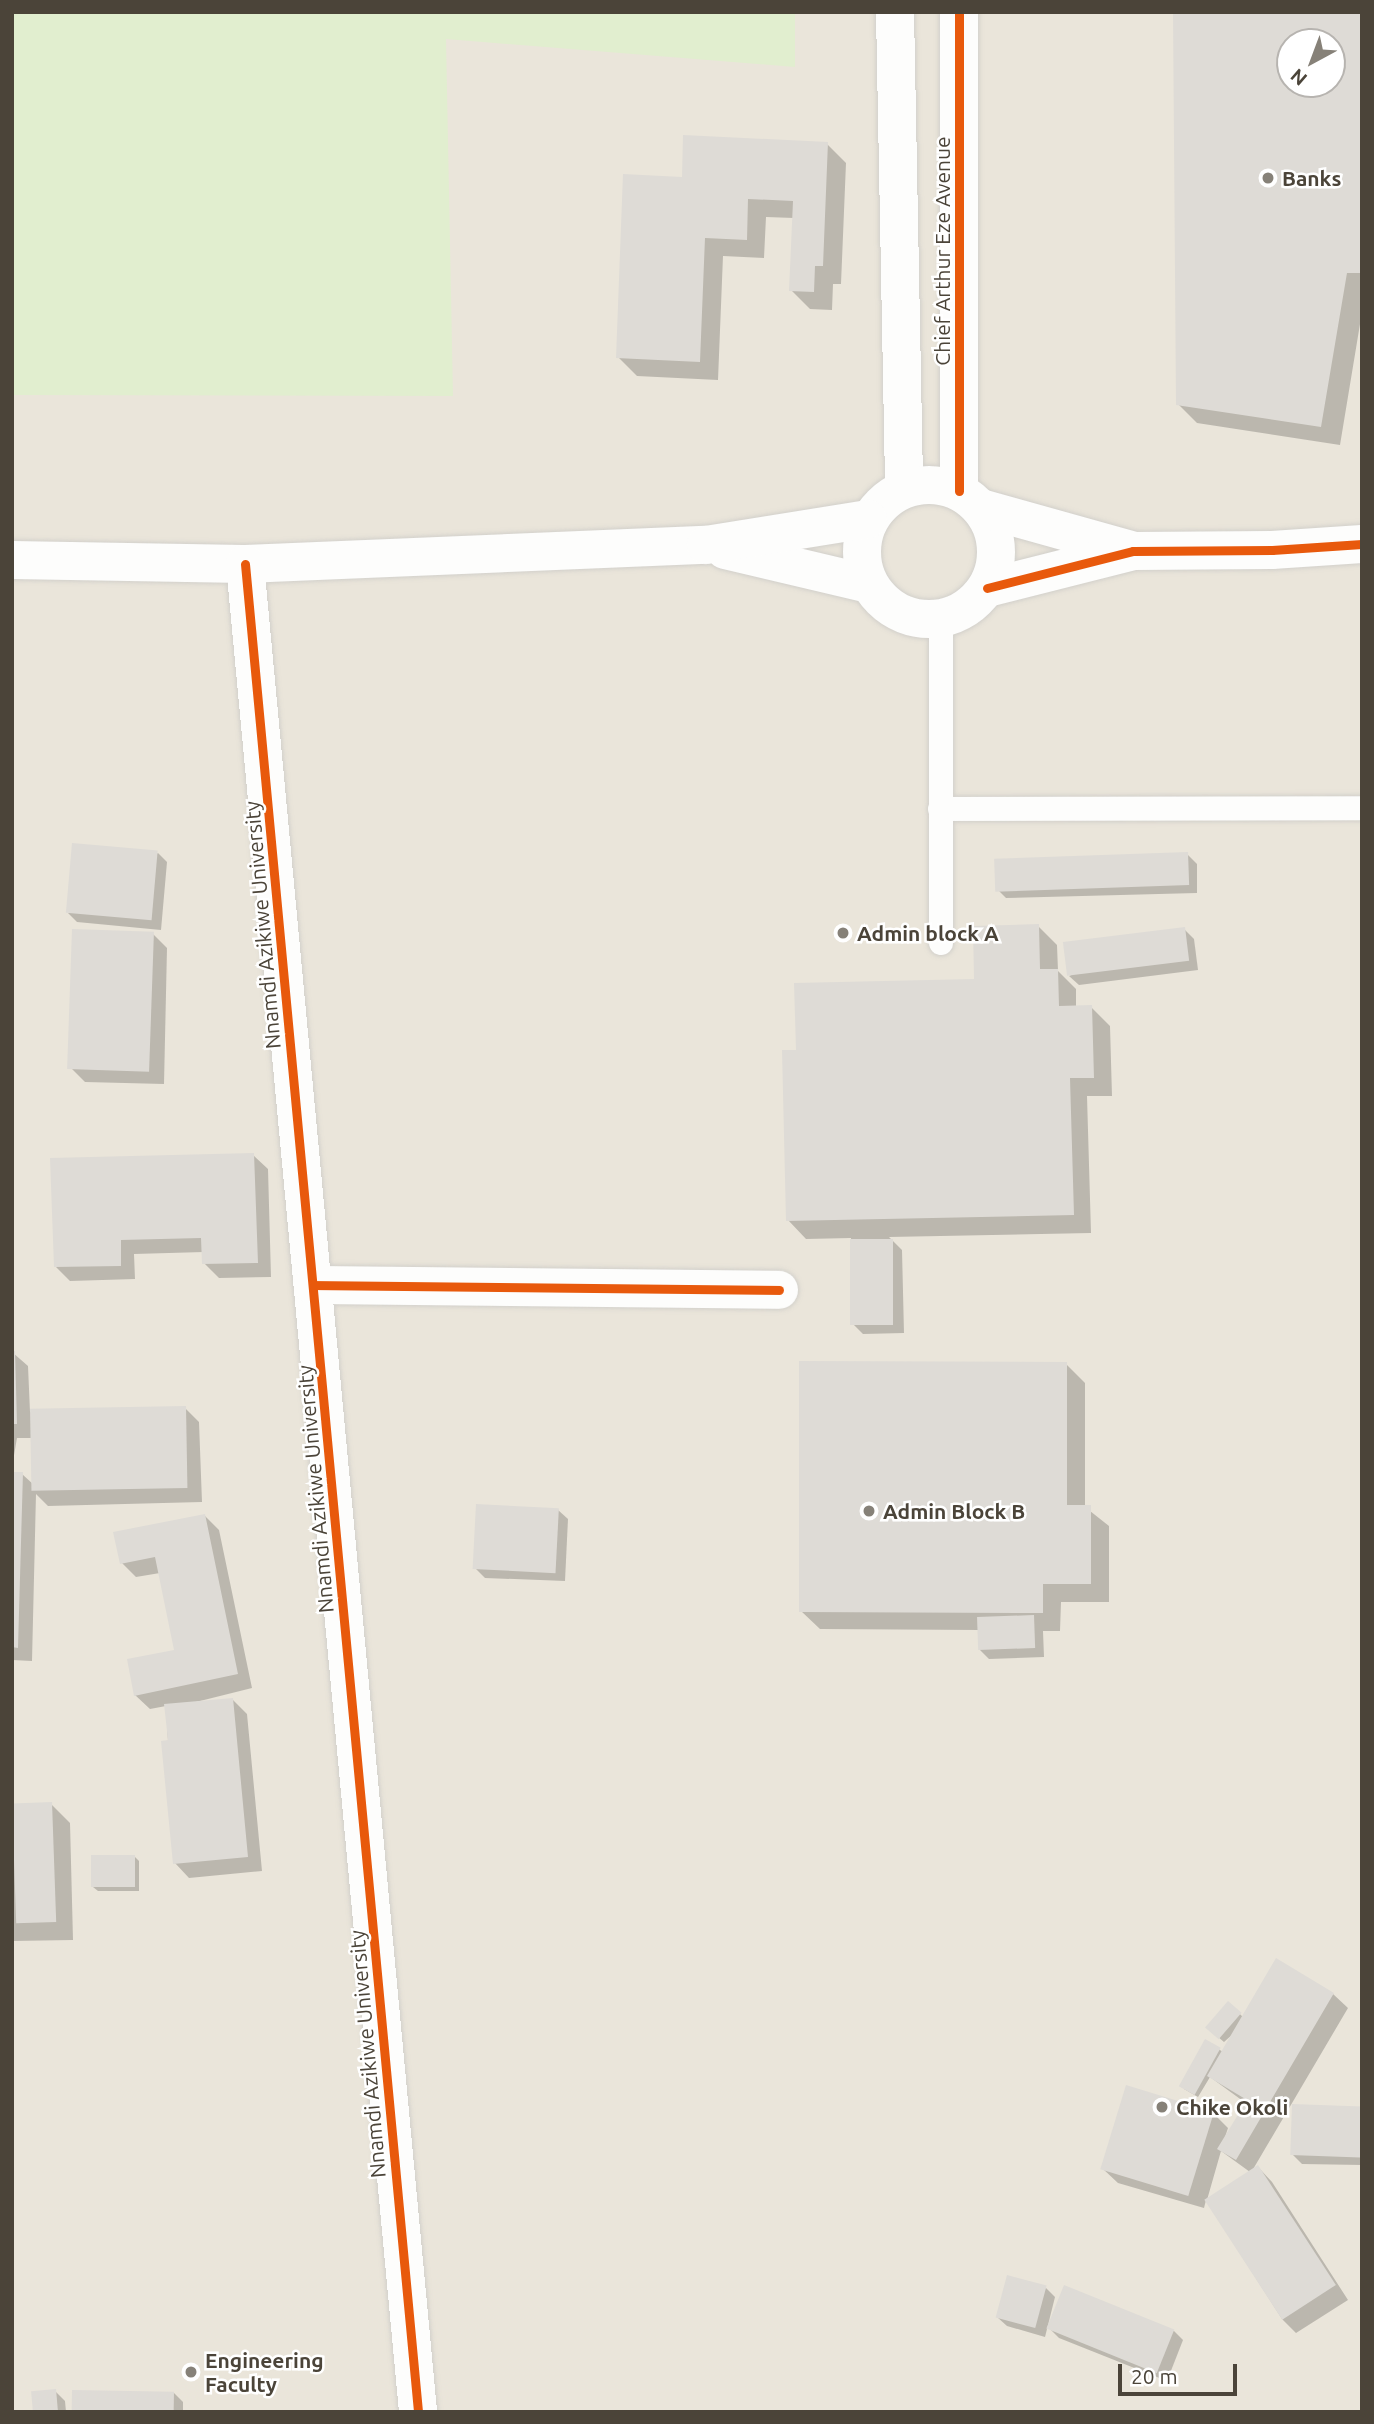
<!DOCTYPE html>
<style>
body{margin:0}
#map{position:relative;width:1374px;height:2424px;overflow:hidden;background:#f4f2ee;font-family:Ubuntu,sans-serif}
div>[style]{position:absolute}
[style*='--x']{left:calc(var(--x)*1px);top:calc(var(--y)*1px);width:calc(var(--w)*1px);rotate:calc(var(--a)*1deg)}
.education>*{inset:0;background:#eae5da}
.green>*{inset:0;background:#e1eecf}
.shadow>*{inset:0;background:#0003}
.building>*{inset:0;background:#dedbd6;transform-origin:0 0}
.roads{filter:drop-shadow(0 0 2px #d2d0cb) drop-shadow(0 0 2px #d2d0cb)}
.service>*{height:24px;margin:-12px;padding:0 12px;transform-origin:12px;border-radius:12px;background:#fdfdfc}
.minor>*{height:38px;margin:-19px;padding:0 19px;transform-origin:19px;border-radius:19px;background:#fdfdfc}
.minor>.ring{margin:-19px;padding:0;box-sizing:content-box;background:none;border:38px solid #fdfdfc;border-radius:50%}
.cycleway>*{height:9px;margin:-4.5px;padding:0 4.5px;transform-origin:4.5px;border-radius:4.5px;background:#e8590c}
.dots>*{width:19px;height:19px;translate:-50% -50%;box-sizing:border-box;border:4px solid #fff;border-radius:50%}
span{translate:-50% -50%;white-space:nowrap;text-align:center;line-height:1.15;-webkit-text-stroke:5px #fff;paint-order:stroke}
.poi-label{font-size:21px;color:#4b4439;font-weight:700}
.left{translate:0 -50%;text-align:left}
.street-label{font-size:21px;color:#4b4439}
.frame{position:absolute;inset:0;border:14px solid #4b4439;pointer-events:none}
.north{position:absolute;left:1276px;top:28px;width:70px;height:70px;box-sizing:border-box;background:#fff;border:2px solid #b7b4b0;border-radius:50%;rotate:221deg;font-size:19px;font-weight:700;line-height:28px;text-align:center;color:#4b4439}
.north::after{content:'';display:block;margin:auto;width:24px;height:32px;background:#868178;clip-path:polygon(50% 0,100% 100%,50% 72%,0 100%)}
.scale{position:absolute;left:1118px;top:2364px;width:119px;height:32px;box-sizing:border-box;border:4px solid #4b4439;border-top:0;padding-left:9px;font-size:21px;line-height:24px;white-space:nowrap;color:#4b4439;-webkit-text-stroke:5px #fff;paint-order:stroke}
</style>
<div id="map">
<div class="education">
<i style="clip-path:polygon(evenodd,12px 12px,1362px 12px,1362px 2412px,12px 2412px,12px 12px,1290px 42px,1332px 42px,1332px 84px,1290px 84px,1290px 42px)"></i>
</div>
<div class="green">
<i style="clip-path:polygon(12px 12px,795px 12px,795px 67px,446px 39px,453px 396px,12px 395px)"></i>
</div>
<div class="shadow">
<i style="clip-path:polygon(evenodd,1175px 12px,1362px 12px,1362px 312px,1340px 445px,1197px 423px,1178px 404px,1175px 12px,1290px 42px,1332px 42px,1332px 84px,1290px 84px,1290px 42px)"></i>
<i style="clip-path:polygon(827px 144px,846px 163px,841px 284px,833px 284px,832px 310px,810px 309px,791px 290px,794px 218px,766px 217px,764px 258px,723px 256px,718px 380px,637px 376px,618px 357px,683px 179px)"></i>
<i style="clip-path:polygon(158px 853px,167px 862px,161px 930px,77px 922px,68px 913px)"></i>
<i style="clip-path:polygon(1187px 854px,1197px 864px,1197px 893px,1006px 898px,997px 889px)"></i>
<i style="clip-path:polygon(1038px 926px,1057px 945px,1058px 971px,1076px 989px,1076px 1007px,1091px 1007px,1110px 1026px,1112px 1096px,1087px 1096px,1091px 1233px,889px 1237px,902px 1250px,904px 1333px,863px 1334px,853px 1324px,851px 1238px,806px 1239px,788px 1220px,798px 1052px,976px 981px)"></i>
<i style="clip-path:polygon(1184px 929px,1194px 939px,1198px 970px,1079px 985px,1069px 976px)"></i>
<i style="clip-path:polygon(153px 934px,167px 948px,164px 1084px,85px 1082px,71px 1068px)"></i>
<i style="clip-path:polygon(253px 1155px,268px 1169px,271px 1277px,219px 1278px,204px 1263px,204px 1252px,134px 1254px,135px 1279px,70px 1281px,56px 1267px)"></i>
<i style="clip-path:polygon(12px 1352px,28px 1366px,30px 1412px,185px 1408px,199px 1422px,202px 1502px,48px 1506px,36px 1494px,32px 1661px,12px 1660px,12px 1473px,22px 1474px,34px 1485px,32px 1438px,17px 1438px,12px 1467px)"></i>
<i style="clip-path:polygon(1066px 1364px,1085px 1383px,1085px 1507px,1109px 1526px,1109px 1602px,1061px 1602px,1060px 1631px,1043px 1631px,1044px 1657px,989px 1659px,980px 1650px,979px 1630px,820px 1629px,801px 1611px)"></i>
<i style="clip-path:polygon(558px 1510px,568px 1519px,565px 1581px,485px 1578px,475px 1568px)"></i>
<i style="clip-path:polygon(205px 1516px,219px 1530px,252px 1688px,188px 1704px,233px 1700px,247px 1714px,262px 1871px,189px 1878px,175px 1863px,166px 1706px,150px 1709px,135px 1695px,176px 1651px,160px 1573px,136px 1577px,122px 1563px)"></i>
<i style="clip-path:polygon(51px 1804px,70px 1823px,73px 1940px,12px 1941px,12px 1805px)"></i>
<i style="clip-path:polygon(135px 1857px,139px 1861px,139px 1891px,98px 1891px,93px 1887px)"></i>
<i style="clip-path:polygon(evenodd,1333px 1994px,1348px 2008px,1252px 2171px,1258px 2167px,1272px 2182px,1348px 2300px,1296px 2333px,1282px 2319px,1206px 2200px,1204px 2208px,1118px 2183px,1103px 2169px,1127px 2088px,1214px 2114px,1228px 2128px,1225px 2137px,1247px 2104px,1210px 2077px,1198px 2097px,1184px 2089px,1206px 2041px,1223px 2052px,1233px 2034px,1224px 2042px,1212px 2032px,1228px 2003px,1243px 2017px,1333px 1994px,1221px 2151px,1250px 2172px,1207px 2200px,1221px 2151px)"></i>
<i style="clip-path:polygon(1362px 2107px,1362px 2165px,1302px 2164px,1293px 2155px)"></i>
<i style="clip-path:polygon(1046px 2288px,1055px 2297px,1045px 2337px,1007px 2326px,997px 2317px)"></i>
<i style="clip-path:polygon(1048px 2327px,1174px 2331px,1183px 2340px,1167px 2381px,1059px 2338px)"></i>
<i style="clip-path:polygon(55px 2391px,65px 2401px,66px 2412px,34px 2412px)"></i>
<i style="clip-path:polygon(173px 2392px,183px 2402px,183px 2412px,73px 2412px)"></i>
</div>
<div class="building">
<i style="clip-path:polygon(evenodd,1173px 12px,1362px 12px,1362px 273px,1347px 273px,1321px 427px,1176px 405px,1173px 12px,1290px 42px,1332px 42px,1332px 84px,1290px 84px,1290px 42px)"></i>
<i style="clip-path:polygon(683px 135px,828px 142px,823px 266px,815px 266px,814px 292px,789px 291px,793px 201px,748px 199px,747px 240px,705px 238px,700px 362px,616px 358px,623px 174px,682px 177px)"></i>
<i style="left:72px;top:843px;width:86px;height:70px;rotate:5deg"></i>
<i style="left:1188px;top:852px;width:33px;height:194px;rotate:88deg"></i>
<i style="clip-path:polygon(1039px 924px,1040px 969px,1058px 969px,1059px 1006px,1092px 1005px,1094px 1078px,1070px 1078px,1074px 1215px,786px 1221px,782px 1050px,796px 1050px,794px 983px,974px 979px,973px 926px)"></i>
<i style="left:1185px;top:927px;width:34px;height:123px;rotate:83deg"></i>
<i style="left:72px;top:929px;width:82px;height:140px;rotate:2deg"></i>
<i style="clip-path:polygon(254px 1153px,258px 1263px,202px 1264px,201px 1238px,121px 1240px,121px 1266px,54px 1267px,50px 1158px)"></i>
<i style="left:850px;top:1239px;width:43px;height:86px"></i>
<i style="clip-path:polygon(12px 1351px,15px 1351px,17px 1424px,12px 1424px)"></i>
<i style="clip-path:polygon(799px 1361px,1067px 1362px,1067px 1505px,1091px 1505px,1091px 1584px,1043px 1584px,1043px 1613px,799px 1612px)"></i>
<i style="left:186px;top:1406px;width:82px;height:156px;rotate:89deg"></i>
<i style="clip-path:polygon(12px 1472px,23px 1472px,18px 1648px,12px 1647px)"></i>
<i style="left:476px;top:1504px;width:83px;height:65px;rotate:3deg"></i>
<i style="clip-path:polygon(205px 1514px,238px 1674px,134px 1696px,127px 1659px,174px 1650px,155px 1557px,120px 1564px,113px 1532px)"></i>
<i style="left:1034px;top:1615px;width:33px;height:57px;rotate:88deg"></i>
<i style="clip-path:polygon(233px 1698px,248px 1857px,173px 1864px,161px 1741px,168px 1740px,164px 1704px)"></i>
<i style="left:52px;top:1802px;width:120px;height:40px;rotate:88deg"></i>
<i style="left:91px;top:1855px;width:44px;height:32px"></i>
<i style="clip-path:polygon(1276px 1958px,1334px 1993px,1236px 2160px,1217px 2149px,1247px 2100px,1207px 2076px)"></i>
<i style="left:1228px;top:2001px;width:18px;height:35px;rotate:41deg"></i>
<i style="left:1205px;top:2039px;width:18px;height:54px;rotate:29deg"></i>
<i style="left:1126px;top:2085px;width:92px;height:88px;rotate:17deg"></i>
<i style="left:1292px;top:2104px;width:70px;height:51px;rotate:2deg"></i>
<i style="left:1258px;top:2165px;width:143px;height:64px;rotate:57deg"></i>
<i style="left:1007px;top:2275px;width:41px;height:44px;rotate:15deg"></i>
<i style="left:1064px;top:2285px;width:119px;height:47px;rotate:22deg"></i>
<i style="left:56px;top:2389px;width:23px;height:25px;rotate:85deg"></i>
<i style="left:72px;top:2390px;width:102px;height:22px;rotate:1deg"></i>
</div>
<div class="roads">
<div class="service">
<i style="--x:940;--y:809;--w:422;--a:-0.1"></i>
<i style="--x:941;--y:943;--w:323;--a:-90"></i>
</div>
<div class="minor">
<i style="--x:895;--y:12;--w:476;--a:88.9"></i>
<i class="ring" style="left:862px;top:485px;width:96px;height:96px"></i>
<i style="--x:959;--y:491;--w:479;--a:-90"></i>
<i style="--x:981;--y:508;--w:156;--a:15.6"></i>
<i style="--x:725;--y:550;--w:148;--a:13.3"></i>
<i style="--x:12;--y:560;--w:233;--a:1"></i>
<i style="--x:245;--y:564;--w:461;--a:-2.4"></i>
<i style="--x:706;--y:545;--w:164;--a:-9.1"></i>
<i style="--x:245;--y:564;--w:1856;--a:84.65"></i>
<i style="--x:987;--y:588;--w:151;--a:-14.2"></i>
<i style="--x:1133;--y:551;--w:139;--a:-0.4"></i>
<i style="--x:1272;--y:550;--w:90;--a:-3.8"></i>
<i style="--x:313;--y:1285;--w:466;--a:0.6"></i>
</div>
</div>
<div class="cycleway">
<i style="--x:959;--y:491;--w:479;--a:-90"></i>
<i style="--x:245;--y:564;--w:1856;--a:84.65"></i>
<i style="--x:987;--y:588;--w:151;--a:-14.2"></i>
<i style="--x:1133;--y:551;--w:139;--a:-0.4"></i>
<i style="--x:1272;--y:550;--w:90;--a:-3.8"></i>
<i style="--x:313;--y:1285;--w:466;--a:0.6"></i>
</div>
<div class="dots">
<i style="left:1268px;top:178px;background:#868178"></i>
<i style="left:843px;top:933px;background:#868178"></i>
<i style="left:869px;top:1511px;background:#868178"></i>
<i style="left:1162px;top:2107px;background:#868178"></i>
<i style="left:191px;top:2372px;background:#868178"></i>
</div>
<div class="poi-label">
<span class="left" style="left:1282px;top:178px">Banks</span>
<span class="left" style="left:857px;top:933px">Admin block A</span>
<span class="left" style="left:883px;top:1511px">Admin Block B</span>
<span class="left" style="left:1176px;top:2107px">Chike Okoli</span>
<span class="left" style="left:205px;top:2372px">Engineering<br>Faculty</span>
</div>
<div class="street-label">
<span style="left:942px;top:251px;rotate:-90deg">Chief Arthur Eze Avenue</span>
<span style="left:262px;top:925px;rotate:-95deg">Nnamdi Azikiwe University</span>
<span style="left:315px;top:1489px;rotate:-95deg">Nnamdi Azikiwe University</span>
<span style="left:367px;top:2054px;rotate:-95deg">Nnamdi Azikiwe University</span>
</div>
<div class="frame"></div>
<div class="north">N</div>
<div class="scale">20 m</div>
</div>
